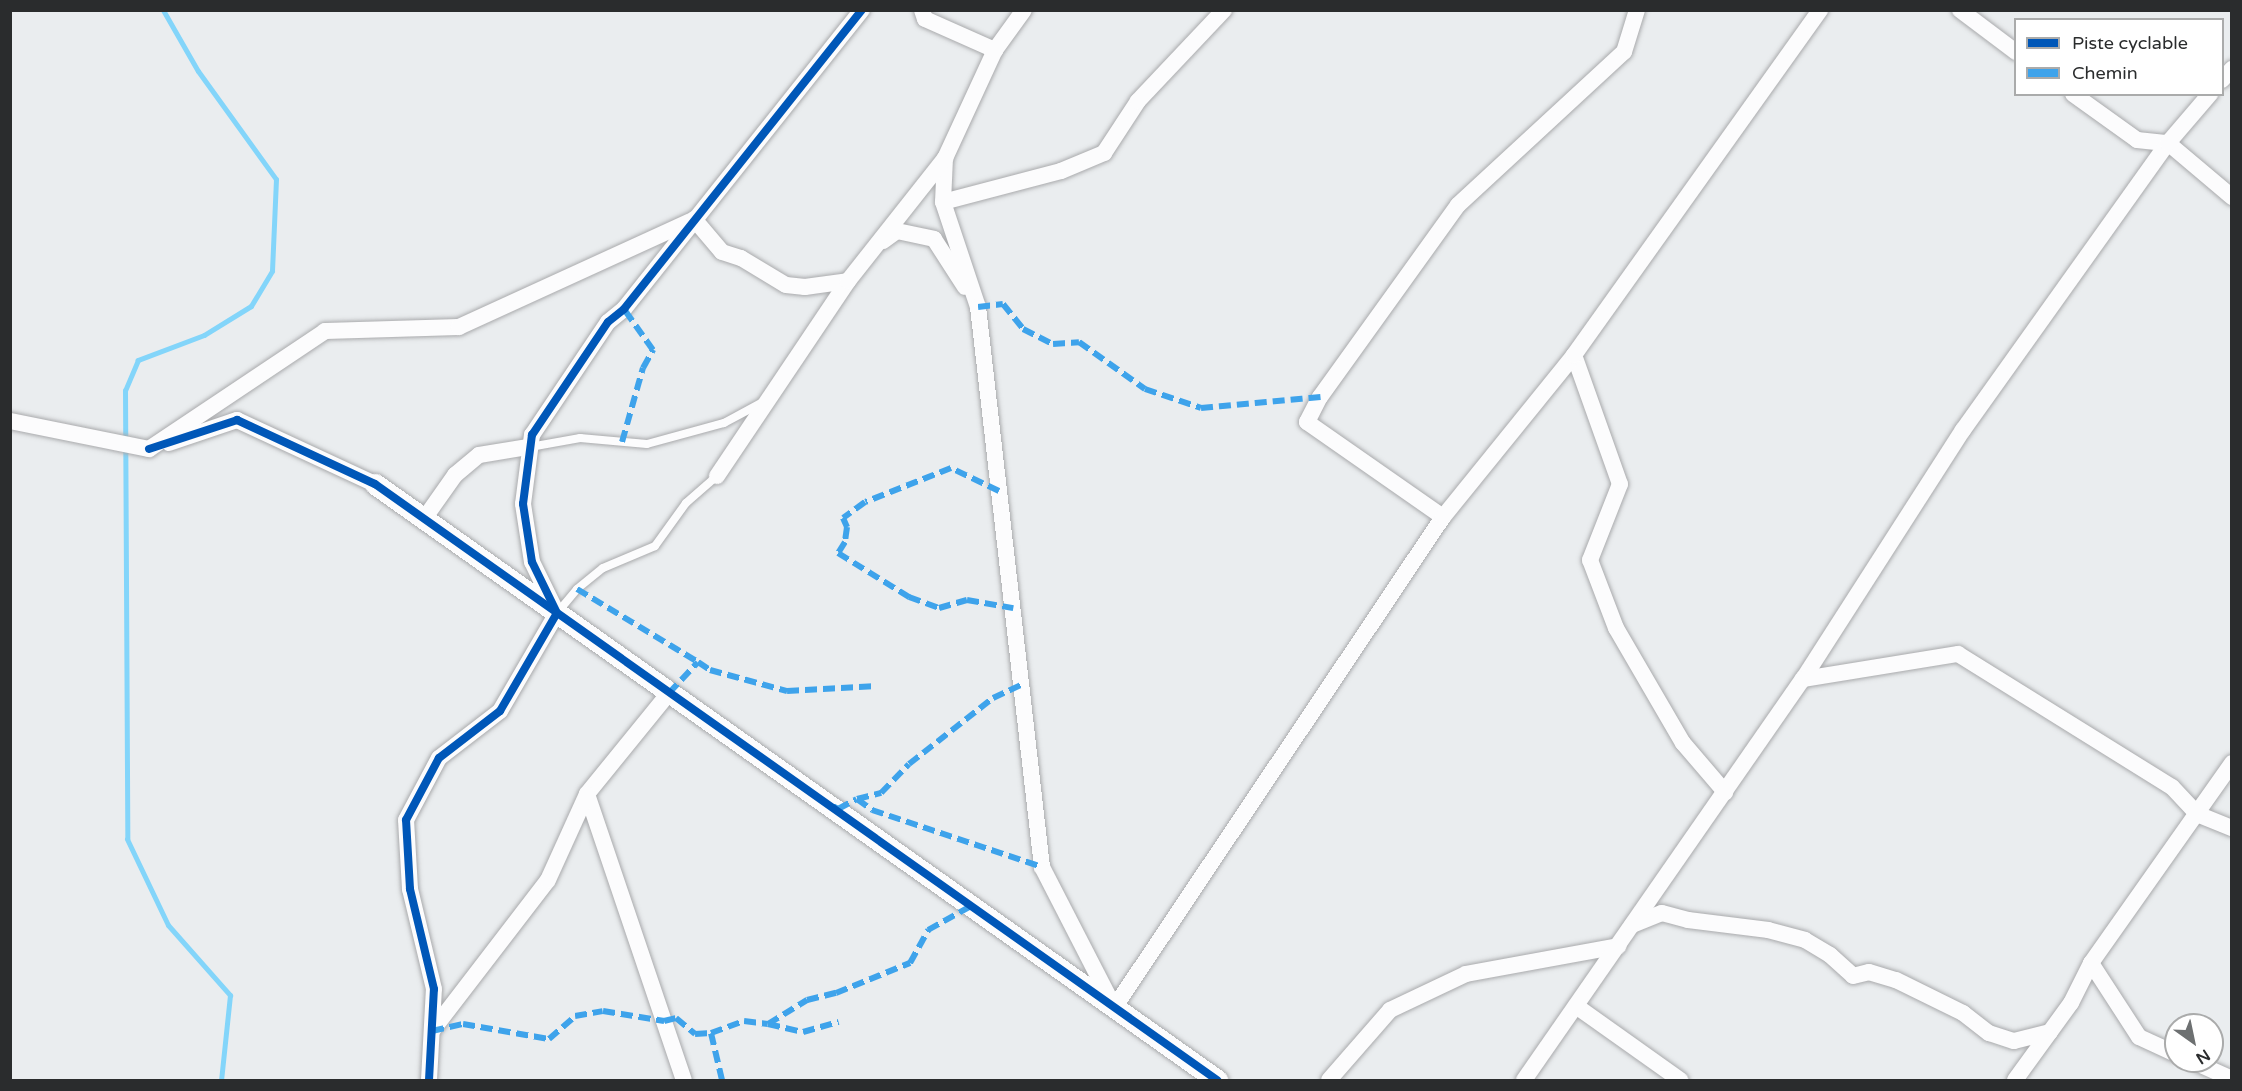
<!DOCTYPE html>
<style>
body{margin:0}
#map{position:relative;width:2242px;height:1091px;overflow:hidden;background:#eaedef;font-family:"Varela Round",sans-serif}
div>[style]{position:absolute}
[style*='--x']{left:calc(var(--x)*1px);top:calc(var(--y)*1px);width:calc(var(--w)*1px);rotate:calc(var(--a)*1deg)}
.stream>*{height:5px;margin:-2.5px;padding:0 2.5px;transform-origin:2.5px;border-radius:2.5px;background:#83d5fa}
.roads{filter:drop-shadow(0 0 2px #a9aaac) drop-shadow(0 0 2px #a9aaac)}
.service>*{height:8px;margin:-4px;padding:0 4px;transform-origin:4px;border-radius:4px;background:#fcfcfd}
.minor>*{height:16px;margin:-8px;padding:0 8px;transform-origin:8px;border-radius:8px;background:#fcfcfd}
.tertiary>*{height:21px;margin:-10.5px;padding:0 10.5px;transform-origin:10.5px;border-radius:10.5px;background:#fcfcfd}
.quiet>*{height:6px;margin-top:-3px;transform-origin:0;background:repeating-linear-gradient(90deg,#3ea3eb 0 12px,transparent 0 18px)}
.cycleway>*{height:8px;margin:-4px;padding:0 4px;transform-origin:4px;border-radius:4px;background:#0057b8}
span{translate:-50% -50%;white-space:nowrap;text-align:center;line-height:1.15;-webkit-text-stroke:6px #fff;paint-order:stroke}
.frame{position:absolute;inset:0;border:12px solid #2a2c2d;pointer-events:none}
.legend{position:absolute;left:2014px;top:18px;width:210px;height:78px;box-sizing:border-box;background:#fff;border:2px solid #aaabab;margin:0;padding:8px 10px;list-style:none;font-size:18px;color:#2a2c2d}
.legend li{display:flex;align-items:center;gap:12px;height:30px}
.legend b{width:30px;border:2px solid #aaabab}
.north{position:absolute;left:2164px;top:1013px;width:60px;height:60px;box-sizing:border-box;background:#fff;border:2px solid #aaabab;border-radius:50%;rotate:147deg;font-size:16px;font-weight:700;line-height:24px;text-align:center;color:#2a2c2d}
.north::after{content:'';display:block;margin:auto;width:21px;height:27px;background:#6d7071;clip-path:polygon(50% 0,100% 100%,50% 72%,0 100%)}
</style>
<div id="map">
<div class="stream">
<i style="--x:163;--y:10;--w:70;--a:60.2"></i>
<i style="--x:198;--y:71;--w:133;--a:54.2"></i>
<i style="--x:276;--y:179;--w:92;--a:92.5"></i>
<i style="--x:272;--y:271;--w:41;--a:121"></i>
<i style="--x:251;--y:306;--w:55;--a:148.3"></i>
<i style="--x:204;--y:335;--w:71;--a:159.3"></i>
<i style="--x:138;--y:360;--w:33;--a:113"></i>
<i style="--x:125;--y:390;--w:449;--a:89.7"></i>
<i style="--x:127;--y:839;--w:95;--a:64.5"></i>
<i style="--x:168;--y:925;--w:94;--a:48.5"></i>
<i style="--x:230;--y:995;--w:85;--a:96"></i>
</div>
<div class="roads">
<div class="service">
<i style="--x:530;--y:447;--w:51;--a:-10.2"></i>
<i style="--x:580;--y:438;--w:67;--a:5.1"></i>
<i style="--x:647;--y:444;--w:80;--a:-15.3"></i>
<i style="--x:724;--y:423;--w:44;--a:-28.3"></i>
<i style="--x:557;--y:613;--w:31;--a:-50"></i>
<i style="--x:577;--y:589;--w:33;--a:-39"></i>
<i style="--x:603;--y:568;--w:56;--a:-22.9"></i>
<i style="--x:655;--y:546;--w:53;--a:-54.2"></i>
<i style="--x:686;--y:503;--w:41;--a:-41.1"></i>
</div>
<div class="minor">
<i style="--x:922;--y:10;--w:9;--a:72"></i>
<i style="--x:925;--y:19;--w:77;--a:23.9"></i>
<i style="--x:995;--y:50;--w:49;--a:-54.1"></i>
<i style="--x:1960;--y:10;--w:70;--a:36.9"></i>
<i style="--x:995;--y:50;--w:119;--a:114.8"></i>
<i style="--x:945;--y:158;--w:44;--a:92.6"></i>
<i style="--x:943;--y:202;--w:111;--a:71.6"></i>
<i style="--x:978;--y:307;--w:564;--a:83.48"></i>
<i style="--x:1042;--y:867;--w:157;--a:62.8"></i>
<i style="--x:2222;--y:80;--w:15;--a:-48"></i>
<i style="--x:2073;--y:94;--w:79;--a:35.7"></i>
<i style="--x:2137;--y:140;--w:31;--a:6"></i>
<i style="--x:2168;--y:143;--w:84;--a:40.2"></i>
<i style="--x:943;--y:202;--w:122;--a:-14.7"></i>
<i style="--x:1061;--y:171;--w:47;--a:-22.7"></i>
<i style="--x:1104;--y:153;--w:62;--a:-56.8"></i>
<i style="--x:1138;--y:101;--w:125;--a:-46.6"></i>
<i style="--x:694;--y:219;--w:43;--a:49.7"></i>
<i style="--x:722;--y:252;--w:20;--a:18"></i>
<i style="--x:741;--y:258;--w:52;--a:31"></i>
<i style="--x:786;--y:285;--w:19;--a:6"></i>
<i style="--x:805;--y:287;--w:43;--a:-7.9"></i>
<i style="--x:883;--y:241;--w:17;--a:-36"></i>
<i style="--x:897;--y:231;--w:38;--a:12"></i>
<i style="--x:934;--y:239;--w:57;--a:57.1"></i>
<i style="--x:1574;--y:355;--w:137;--a:70.4"></i>
<i style="--x:1620;--y:484;--w:82;--a:111.5"></i>
<i style="--x:1590;--y:560;--w:73;--a:69.1"></i>
<i style="--x:1616;--y:628;--w:133;--a:59.8"></i>
<i style="--x:1683;--y:743;--w:65;--a:49.4"></i>
<i style="--x:10;--y:421;--w:142;--a:11.4"></i>
<i style="--x:149;--y:449;--w:212;--a:-33.8"></i>
<i style="--x:325;--y:331;--w:134;--a:-1.7"></i>
<i style="--x:459;--y:327;--w:254;--a:-24.6"></i>
<i style="--x:169;--y:443;--w:72;--a:-18.7"></i>
<i style="--x:237;--y:420;--w:152;--a:24.9"></i>
<i style="--x:717;--y:476;--w:235;--a:-56.1"></i>
<i style="--x:848;--y:281;--w:157;--a:-51.7"></i>
<i style="--x:1443;--y:517;--w:166;--a:-145.1"></i>
<i style="--x:1307;--y:422;--w:28;--a:-63"></i>
<i style="--x:1320;--y:397;--w:236;--a:-54.3"></i>
<i style="--x:1458;--y:205;--w:226;--a:-42.7"></i>
<i style="--x:1624;--y:52;--w:44;--a:-72.8"></i>
<i style="--x:424;--y:519;--w:54;--a:-54.8"></i>
<i style="--x:455;--y:475;--w:31;--a:-40"></i>
<i style="--x:479;--y:455;--w:50;--a:-9.3"></i>
<i style="--x:1803;--y:679;--w:296;--a:-57.3"></i>
<i style="--x:1963;--y:430;--w:353;--a:-54.5"></i>
<i style="--x:2168;--y:143;--w:65;--a:-49.4"></i>
<i style="--x:669;--y:693;--w:130;--a:129.1"></i>
<i style="--x:587;--y:794;--w:302;--a:71.3"></i>
<i style="--x:1632;--y:925;--w:32;--a:-22"></i>
<i style="--x:1662;--y:913;--w:27;--a:15"></i>
<i style="--x:1688;--y:920;--w:81;--a:7.1"></i>
<i style="--x:1768;--y:930;--w:38;--a:15"></i>
<i style="--x:1805;--y:940;--w:29;--a:31"></i>
<i style="--x:1830;--y:955;--w:31;--a:42"></i>
<i style="--x:1853;--y:976;--w:16;--a:-14"></i>
<i style="--x:1869;--y:972;--w:28;--a:17"></i>
<i style="--x:1896;--y:980;--w:75;--a:26.2"></i>
<i style="--x:1963;--y:1013;--w:33;--a:38"></i>
<i style="--x:1989;--y:1033;--w:26;--a:18"></i>
<i style="--x:2014;--y:1041;--w:37;--a:-14"></i>
<i style="--x:2091;--y:963;--w:88;--a:57"></i>
<i style="--x:2139;--y:1037;--w:41;--a:24.7"></i>
<i style="--x:1576;--y:1006;--w:128;--a:35.4"></i>
<i style="--x:1114;--y:1008;--w:591;--a:-56.18"></i>
<i style="--x:1443;--y:517;--w:208;--a:-51"></i>
<i style="--x:1574;--y:355;--w:424;--a:-54.5"></i>
<i style="--x:432;--y:1031;--w:190;--a:-52.5"></i>
<i style="--x:548;--y:880;--w:94;--a:-65.6"></i>
<i style="--x:2192;--y:1061;--w:44;--a:24.2"></i>
<i style="--x:429;--y:1080;--w:91;--a:-86.9"></i>
<i style="--x:434;--y:989;--w:103;--a:-103.5"></i>
<i style="--x:410;--y:889;--w:69;--a:-93.3"></i>
<i style="--x:406;--y:820;--w:70;--a:-62"></i>
<i style="--x:439;--y:758;--w:77;--a:-37.6"></i>
<i style="--x:500;--y:711;--w:113;--a:-59.8"></i>
<i style="--x:557;--y:613;--w:57;--a:-116.1"></i>
<i style="--x:532;--y:562;--w:59;--a:-98.8"></i>
<i style="--x:523;--y:504;--w:70;--a:-82.6"></i>
<i style="--x:532;--y:435;--w:136;--a:-56.1"></i>
<i style="--x:608;--y:322;--w:21;--a:-39"></i>
<i style="--x:624;--y:309;--w:382;--a:-51.5"></i>
<i style="--x:1329;--y:1080;--w:93;--a:-48.9"></i>
<i style="--x:1390;--y:1010;--w:84;--a:-25.3"></i>
<i style="--x:1466;--y:974;--w:155;--a:-10.4"></i>
<i style="--x:1524;--y:1080;--w:489;--a:-55.2"></i>
<i style="--x:1803;--y:679;--w:157;--a:-9.2"></i>
<i style="--x:1958;--y:654;--w:252;--a:31.9"></i>
<i style="--x:2172;--y:787;--w:37;--a:47"></i>
<i style="--x:2197;--y:814;--w:38;--a:22"></i>
<i style="--x:2015;--y:1080;--w:95;--a:-54"></i>
<i style="--x:2071;--y:1003;--w:45;--a:-63.4"></i>
<i style="--x:2091;--y:963;--w:245;--a:-54.8"></i>
</div>
<div class="tertiary">
<i style="--x:375;--y:484;--w:1032;--a:35.29"></i>
</div>
</div>
<div class="quiet">
<i style="--x:978;--y:307;--w:25;--a:-7"></i>
<i style="--x:1003;--y:304;--w:32;--a:51"></i>
<i style="--x:1023;--y:329;--w:34;--a:27"></i>
<i style="--x:1053;--y:344;--w:26;--a:-4"></i>
<i style="--x:1079;--y:342;--w:81;--a:35.5"></i>
<i style="--x:1145;--y:389;--w:59;--a:18.7"></i>
<i style="--x:1201;--y:408;--w:120;--a:-5.3"></i>
<i style="--x:622;--y:442;--w:77;--a:-74.2"></i>
<i style="--x:643;--y:368;--w:21;--a:-61"></i>
<i style="--x:653;--y:350;--w:50;--a:-125.3"></i>
<i style="--x:999;--y:491;--w:53;--a:-154.4"></i>
<i style="--x:951;--y:468;--w:92;--a:158.4"></i>
<i style="--x:865;--y:502;--w:27;--a:144"></i>
<i style="--x:843;--y:518;--w:10;--a:66"></i>
<i style="--x:847;--y:527;--w:15;--a:98"></i>
<i style="--x:845;--y:542;--w:13;--a:122"></i>
<i style="--x:838;--y:553;--w:84;--a:31.8"></i>
<i style="--x:909;--y:597;--w:32;--a:20"></i>
<i style="--x:939;--y:608;--w:29;--a:-16"></i>
<i style="--x:967;--y:600;--w:47;--a:9.9"></i>
<i style="--x:577;--y:589;--w:141;--a:31.1"></i>
<i style="--x:669;--y:693;--w:42;--a:-46.9"></i>
<i style="--x:698;--y:662;--w:14;--a:34"></i>
<i style="--x:710;--y:670;--w:80;--a:15.3"></i>
<i style="--x:787;--y:691;--w:90;--a:-3.2"></i>
<i style="--x:857;--y:799;--w:25;--a:-14"></i>
<i style="--x:881;--y:793;--w:40;--a:-46"></i>
<i style="--x:909;--y:764;--w:107;--a:-38.2"></i>
<i style="--x:993;--y:698;--w:31;--a:-25"></i>
<i style="--x:833;--y:806;--w:6;--a:31"></i>
<i style="--x:838;--y:809;--w:21;--a:-28"></i>
<i style="--x:857;--y:799;--w:19;--a:36"></i>
<i style="--x:872;--y:810;--w:179;--a:18.5"></i>
<i style="--x:768;--y:1024;--w:36;--a:13"></i>
<i style="--x:803;--y:1032;--w:37;--a:-16"></i>
<i style="--x:432;--y:1031;--w:32;--a:-13"></i>
<i style="--x:463;--y:1024;--w:87;--a:9.9"></i>
<i style="--x:549;--y:1039;--w:35;--a:-41"></i>
<i style="--x:575;--y:1016;--w:28;--a:-10"></i>
<i style="--x:603;--y:1011;--w:62;--a:9.3"></i>
<i style="--x:664;--y:1021;--w:12;--a:-14"></i>
<i style="--x:676;--y:1018;--w:25;--a:40"></i>
<i style="--x:695;--y:1034;--w:16;--a:-4"></i>
<i style="--x:722;--y:1080;--w:48;--a:-103.2"></i>
<i style="--x:711;--y:1033;--w:35;--a:-20"></i>
<i style="--x:744;--y:1021;--w:24;--a:7"></i>
<i style="--x:768;--y:1024;--w:46;--a:-31.6"></i>
<i style="--x:807;--y:1000;--w:30;--a:-14"></i>
<i style="--x:836;--y:993;--w:80;--a:-22.1"></i>
<i style="--x:910;--y:963;--w:38;--a:-61"></i>
<i style="--x:928;--y:930;--w:49;--a:-29.2"></i>
</div>
<div class="cycleway">
<i style="--x:149;--y:449;--w:93;--a:-18.2"></i>
<i style="--x:237;--y:420;--w:152;--a:24.9"></i>
<i style="--x:375;--y:484;--w:1032;--a:35.29"></i>
<i style="--x:429;--y:1080;--w:91;--a:-86.9"></i>
<i style="--x:434;--y:989;--w:103;--a:-103.5"></i>
<i style="--x:410;--y:889;--w:69;--a:-93.3"></i>
<i style="--x:406;--y:820;--w:70;--a:-62"></i>
<i style="--x:439;--y:758;--w:77;--a:-37.6"></i>
<i style="--x:500;--y:711;--w:113;--a:-59.8"></i>
<i style="--x:557;--y:613;--w:57;--a:-116.1"></i>
<i style="--x:532;--y:562;--w:59;--a:-98.8"></i>
<i style="--x:523;--y:504;--w:70;--a:-82.6"></i>
<i style="--x:532;--y:435;--w:136;--a:-56.1"></i>
<i style="--x:608;--y:322;--w:21;--a:-39"></i>
<i style="--x:624;--y:309;--w:382;--a:-51.5"></i>
</div>
<div class="frame"></div>
<ul class="legend">
<li><b style="height:8px;background:#0057b8"></b>Piste cyclable</li>
<li><b style="height:8px;background:#3ea3eb"></b>Chemin</li>
</ul>
<div class="north">N</div>
</div>
